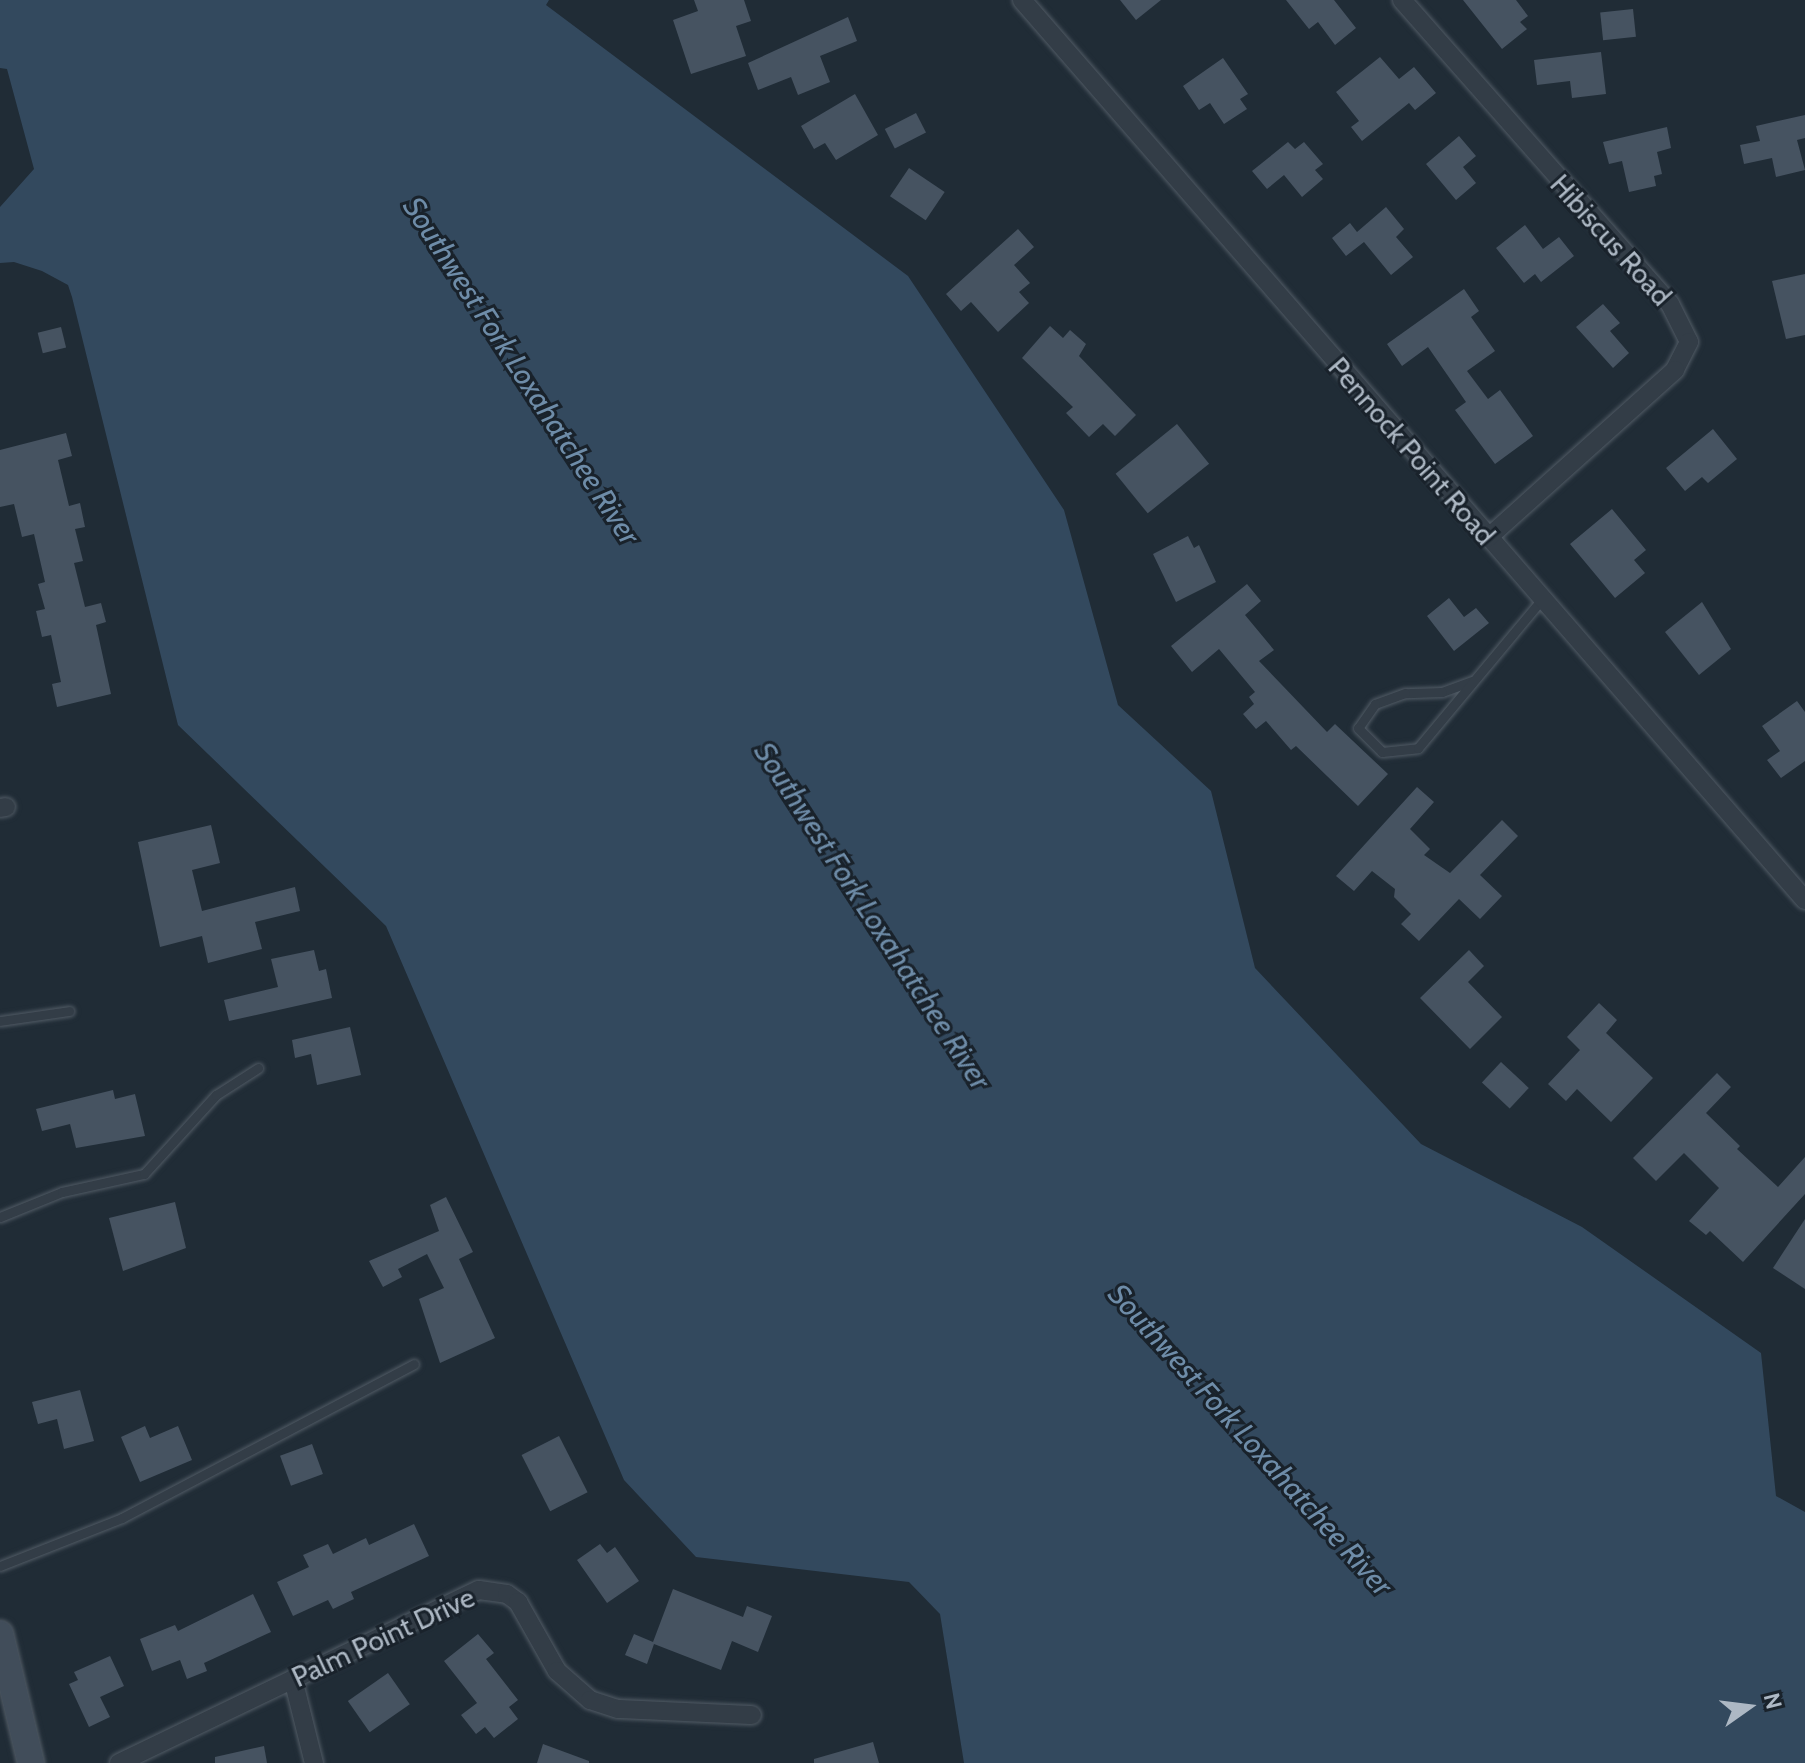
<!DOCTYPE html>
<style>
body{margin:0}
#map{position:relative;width:1805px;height:1763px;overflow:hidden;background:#202c36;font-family:Cabin,sans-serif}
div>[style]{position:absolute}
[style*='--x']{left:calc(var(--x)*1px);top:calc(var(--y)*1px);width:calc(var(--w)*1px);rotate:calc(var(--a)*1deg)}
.water>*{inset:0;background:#33495e}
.building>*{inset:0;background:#465361;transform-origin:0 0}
.roads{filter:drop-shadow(0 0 2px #515b65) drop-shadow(0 0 2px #515b65)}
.lane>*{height:9px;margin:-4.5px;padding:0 4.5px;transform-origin:4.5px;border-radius:4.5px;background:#333d47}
.street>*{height:18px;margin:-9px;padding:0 9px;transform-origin:9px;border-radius:9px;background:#333d47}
.secondary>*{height:26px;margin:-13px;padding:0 13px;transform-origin:13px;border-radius:13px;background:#414d5a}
span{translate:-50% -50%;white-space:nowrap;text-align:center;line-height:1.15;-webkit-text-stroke:6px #19222b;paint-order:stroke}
.street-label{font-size:28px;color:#adb8c4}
.water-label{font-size:30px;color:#6e8ca8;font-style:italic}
.north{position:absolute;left:1709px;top:1667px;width:80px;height:80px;-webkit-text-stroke:6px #19222b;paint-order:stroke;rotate:76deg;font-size:22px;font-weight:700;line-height:32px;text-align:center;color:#adb8c4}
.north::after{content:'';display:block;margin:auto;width:28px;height:36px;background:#adb8c4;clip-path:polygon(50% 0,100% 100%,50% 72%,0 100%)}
</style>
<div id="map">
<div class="water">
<i style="clip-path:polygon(0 0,549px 0,546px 5px,908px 276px,1064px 510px,1118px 705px,1211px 791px,1255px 968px,1421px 1144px,1582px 1227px,1761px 1353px,1776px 1496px,1805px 1512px,1805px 1763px,964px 1763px,940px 1614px,909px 1582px,696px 1557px,624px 1480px,386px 926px,178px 725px,72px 297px,68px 285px,42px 271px,14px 262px,0 263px,0 207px,34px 169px,7px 69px,0 68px)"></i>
</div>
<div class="building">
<i style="clip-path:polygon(694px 0,744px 0,751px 21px,736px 26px,746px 56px,691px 74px,673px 20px,698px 11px)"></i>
<i style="clip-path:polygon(1120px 0,1161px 0,1136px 20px)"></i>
<i style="clip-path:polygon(1286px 0,1334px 0,1356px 28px,1335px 45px,1318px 22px,1309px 29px)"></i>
<i style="clip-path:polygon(1463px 0,1516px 0,1528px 16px,1520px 22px,1527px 29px,1502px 49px)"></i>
<i style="left:1633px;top:9px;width:28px;height:33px;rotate:84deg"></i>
<i style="clip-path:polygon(848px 17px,857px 41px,820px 56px,830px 82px,798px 95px,791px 77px,758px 90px,748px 63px)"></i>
<i style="clip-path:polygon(1601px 52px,1606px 94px,1572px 98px,1570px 81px,1537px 85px,1534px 60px)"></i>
<i style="clip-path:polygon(1380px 57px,1399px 79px,1414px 67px,1436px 93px,1415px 110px,1409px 103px,1362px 141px,1351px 127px,1359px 121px,1336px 92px)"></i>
<i style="clip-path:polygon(1223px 58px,1248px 94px,1240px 99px,1247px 109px,1224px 124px,1210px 103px,1199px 110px,1183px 86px)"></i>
<i style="clip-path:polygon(855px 94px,878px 135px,836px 160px,825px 143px,814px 149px,801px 126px)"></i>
<i style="left:916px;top:113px;width:22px;height:35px;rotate:63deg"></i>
<i style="clip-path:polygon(1805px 115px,1805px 138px,1797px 140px,1805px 170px,1776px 177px,1772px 158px,1744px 164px,1740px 145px,1760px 141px,1756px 126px)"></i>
<i style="clip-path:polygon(1667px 127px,1671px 148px,1657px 152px,1662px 174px,1654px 176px,1656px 186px,1629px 192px,1622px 161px,1609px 164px,1603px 142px)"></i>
<i style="clip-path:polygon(1459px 136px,1476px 156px,1463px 167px,1476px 183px,1456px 200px,1426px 164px)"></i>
<i style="clip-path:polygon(1288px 142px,1295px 149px,1304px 142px,1323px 164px,1315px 170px,1323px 179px,1302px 197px,1284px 175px,1267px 189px,1252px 171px)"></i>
<i style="left:909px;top:168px;width:43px;height:34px;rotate:34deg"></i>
<i style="clip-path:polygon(1386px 207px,1404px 229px,1396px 237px,1413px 257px,1391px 275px,1364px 242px,1346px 256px,1332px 238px,1350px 223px,1357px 232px)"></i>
<i style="clip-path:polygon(1525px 225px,1543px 249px,1559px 237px,1574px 256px,1541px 282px,1535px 274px,1524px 283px,1496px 248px)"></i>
<i style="clip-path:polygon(1018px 229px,1034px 247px,1014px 265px,1030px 283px,1019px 292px,1029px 303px,998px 332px,971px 302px,961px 311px,946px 294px)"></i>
<i style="clip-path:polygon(1805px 274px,1805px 335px,1786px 339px,1772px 281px)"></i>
<i style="clip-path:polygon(1464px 289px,1479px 311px,1471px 317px,1495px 351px,1467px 371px,1488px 399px,1500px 390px,1533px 436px,1495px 464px,1455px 410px,1466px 402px,1428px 347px,1402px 366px,1387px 344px)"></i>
<i style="clip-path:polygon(1603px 304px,1620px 323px,1610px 331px,1629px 353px,1613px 368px,1576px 327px)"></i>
<i style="clip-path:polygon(1050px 326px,1063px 338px,1070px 330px,1086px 344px,1079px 356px,1136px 415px,1115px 436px,1103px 424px,1089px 437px,1066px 413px,1073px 407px,1022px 358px)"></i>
<i style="left:61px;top:327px;width:21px;height:24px;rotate:76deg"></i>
<i style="left:1177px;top:424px;width:51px;height:79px;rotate:51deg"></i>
<i style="clip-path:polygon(1713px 429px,1737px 459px,1708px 483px,1702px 477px,1685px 491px,1666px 468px)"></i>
<i style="clip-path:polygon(66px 433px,72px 456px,58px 460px,69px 506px,80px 503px,85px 527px,75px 529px,83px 561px,74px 563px,85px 607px,101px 603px,106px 622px,96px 625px,111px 694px,57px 707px,52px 684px,61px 682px,51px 635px,42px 637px,36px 611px,45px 609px,38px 584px,45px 582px,34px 534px,22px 537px,14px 504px,0 507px,0 450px)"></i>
<i style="clip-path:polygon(1612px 509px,1646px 550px,1634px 560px,1645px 573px,1615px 598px,1570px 544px)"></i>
<i style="clip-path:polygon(1188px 536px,1194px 548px,1199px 545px,1216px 582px,1176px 602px,1153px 554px)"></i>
<i style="clip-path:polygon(1247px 584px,1261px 601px,1245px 615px,1274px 650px,1259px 661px,1327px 732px,1335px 724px,1388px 774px,1358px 806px,1296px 746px,1291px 750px,1266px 721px,1256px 729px,1243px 714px,1254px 704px,1249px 697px,1255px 692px,1219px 649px,1192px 672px,1171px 646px)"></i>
<i style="clip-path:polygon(1449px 598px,1464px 617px,1476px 608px,1489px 623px,1454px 651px,1427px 616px)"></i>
<i style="clip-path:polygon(1702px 602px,1731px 649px,1699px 675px,1665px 632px)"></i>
<i style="clip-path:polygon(1797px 701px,1805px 712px,1805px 761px,1781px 778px,1767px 760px,1780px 751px,1762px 726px)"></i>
<i style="clip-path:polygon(1417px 787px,1434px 802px,1410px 829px,1430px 849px,1424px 855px,1450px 873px,1502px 820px,1518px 836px,1480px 875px,1502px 896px,1480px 919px,1459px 899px,1419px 941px,1401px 924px,1411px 914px,1394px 897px,1395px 889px,1372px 871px,1354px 891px,1336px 876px)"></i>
<i style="clip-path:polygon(211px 825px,220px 863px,192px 870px,202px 911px,295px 887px,300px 911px,255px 922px,262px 949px,208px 963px,202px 936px,160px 947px,138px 842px)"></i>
<i style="clip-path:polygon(314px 950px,319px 971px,326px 969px,332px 998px,229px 1021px,224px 1000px,278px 987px,271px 959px)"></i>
<i style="clip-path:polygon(1469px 950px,1484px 966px,1468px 982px,1502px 1017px,1470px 1049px,1420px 998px)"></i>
<i style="clip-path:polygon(1599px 1003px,1617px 1020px,1606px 1033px,1653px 1078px,1611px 1122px,1577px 1089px,1566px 1101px,1548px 1084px,1580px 1050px,1567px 1037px)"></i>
<i style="clip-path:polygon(350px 1027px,361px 1075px,317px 1085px,311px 1054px,295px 1058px,292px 1040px)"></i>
<i style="left:1501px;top:1062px;width:38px;height:28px;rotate:43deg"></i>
<i style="clip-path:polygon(1717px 1073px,1731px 1087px,1706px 1113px,1740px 1146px,1737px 1149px,1778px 1187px,1805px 1157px,1805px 1194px,1743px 1262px,1710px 1231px,1706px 1235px,1689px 1221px,1719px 1188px,1684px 1153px,1656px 1181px,1633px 1158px)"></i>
<i style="clip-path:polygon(113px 1090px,115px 1099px,135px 1094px,145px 1136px,76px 1148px,70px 1124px,42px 1131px,36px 1109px)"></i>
<i style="clip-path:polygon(446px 1197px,473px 1252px,459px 1259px,495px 1338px,440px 1363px,419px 1299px,444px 1288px,427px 1254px,398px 1269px,402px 1277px,383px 1287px,369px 1261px,439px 1231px,430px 1205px)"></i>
<i style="clip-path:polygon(175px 1202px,186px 1248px,123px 1271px,109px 1218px)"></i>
<i style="clip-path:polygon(1805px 1219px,1805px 1289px,1773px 1268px)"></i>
<i style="clip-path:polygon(80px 1390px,94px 1441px,64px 1449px,57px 1419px,38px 1424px,32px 1402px)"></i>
<i style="clip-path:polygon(145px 1426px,150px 1438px,178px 1426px,192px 1460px,140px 1482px,121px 1437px)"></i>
<i style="left:559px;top:1436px;width:63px;height:42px;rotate:63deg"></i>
<i style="left:312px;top:1444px;width:32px;height:34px;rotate:70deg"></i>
<i style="clip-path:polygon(414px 1524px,429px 1556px,351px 1592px,354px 1599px,333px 1609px,328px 1600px,293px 1616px,277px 1582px,309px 1567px,303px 1555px,328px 1544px,333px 1554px,366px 1538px,369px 1545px)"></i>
<i style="clip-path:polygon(600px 1544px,607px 1553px,615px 1547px,639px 1581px,607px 1603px,577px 1560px)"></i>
<i style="clip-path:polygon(673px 1589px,743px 1617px,747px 1606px,772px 1616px,758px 1652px,732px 1641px,721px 1670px,654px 1644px,647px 1664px,625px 1655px,634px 1634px,653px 1642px)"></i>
<i style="clip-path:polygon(253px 1594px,271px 1632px,204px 1663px,207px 1671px,187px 1679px,180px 1660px,152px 1671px,140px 1639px,175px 1625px,178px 1631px)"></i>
<i style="clip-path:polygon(478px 1634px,494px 1653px,486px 1659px,518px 1700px,509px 1707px,518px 1719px,494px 1738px,485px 1727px,476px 1734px,461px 1715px,477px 1703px,444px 1661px)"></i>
<i style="clip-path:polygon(110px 1656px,124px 1686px,100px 1697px,110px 1717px,89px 1727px,69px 1684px,78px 1680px,74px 1672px)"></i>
<i style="left:388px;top:1673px;width:38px;height:49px;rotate:55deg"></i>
<i style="clip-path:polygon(873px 1742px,879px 1763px,814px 1763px,814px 1759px)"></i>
<i style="clip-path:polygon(543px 1744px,589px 1761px,589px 1763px,537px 1763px)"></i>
<i style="clip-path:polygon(264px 1746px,267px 1763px,215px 1763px,215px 1757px)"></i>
</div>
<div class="roads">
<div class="lane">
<i style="--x:1472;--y:681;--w:32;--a:160"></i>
<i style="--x:1442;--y:692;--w:37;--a:178"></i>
<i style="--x:1405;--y:693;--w:32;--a:160"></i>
<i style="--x:1375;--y:704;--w:29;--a:125"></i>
<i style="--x:1358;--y:728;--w:34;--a:45"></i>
<i style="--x:1382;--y:752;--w:36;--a:-6"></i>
<i style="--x:1418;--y:748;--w:194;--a:-50.2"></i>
<i style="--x:0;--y:1021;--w:70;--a:-8.2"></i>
<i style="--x:0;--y:1217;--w:67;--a:-22"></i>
<i style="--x:62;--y:1192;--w:84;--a:-12.4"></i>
<i style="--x:144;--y:1174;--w:107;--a:-47.7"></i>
<i style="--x:216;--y:1095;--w:50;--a:-32.7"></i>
<i style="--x:0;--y:1566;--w:131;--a:-21.5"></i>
<i style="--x:122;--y:1518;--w:330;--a:-27.8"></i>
</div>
<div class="street">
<i style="--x:1022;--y:0;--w:1193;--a:48.98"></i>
<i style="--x:1402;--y:0;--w:405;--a:48.6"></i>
<i style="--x:1670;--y:304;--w:42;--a:63.4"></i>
<i style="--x:1689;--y:342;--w:31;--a:117"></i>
<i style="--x:1675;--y:370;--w:251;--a:138.1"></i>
<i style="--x:0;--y:808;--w:6;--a:-9"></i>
<i style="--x:293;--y:1679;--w:87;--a:76"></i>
<i style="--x:119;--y:1763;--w:399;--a:-25.7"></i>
<i style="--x:479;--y:1590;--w:28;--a:8"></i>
<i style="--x:507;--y:1594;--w:14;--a:36"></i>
<i style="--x:518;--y:1602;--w:79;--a:60.5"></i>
<i style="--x:557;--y:1671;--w:44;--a:41.3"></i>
<i style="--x:590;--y:1700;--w:29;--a:18"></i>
<i style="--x:618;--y:1709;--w:134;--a:2.6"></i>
</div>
<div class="secondary">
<i style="--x:0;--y:1634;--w:133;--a:76.5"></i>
</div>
</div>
<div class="street-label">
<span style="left:1611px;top:240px;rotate:48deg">Hibiscus Road</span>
<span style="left:1412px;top:451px;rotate:49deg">Pennock Point Road</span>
<span style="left:383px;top:1637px;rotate:-25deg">Palm Point Drive</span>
</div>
<div class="water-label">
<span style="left:521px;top:371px;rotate:57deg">Southwest Fork Loxahatchee River</span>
<span style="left:872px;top:916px;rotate:57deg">Southwest Fork Loxahatchee River</span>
<span style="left:1250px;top:1440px;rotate:48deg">Southwest Fork Loxahatchee River</span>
</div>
<div class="north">N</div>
</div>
